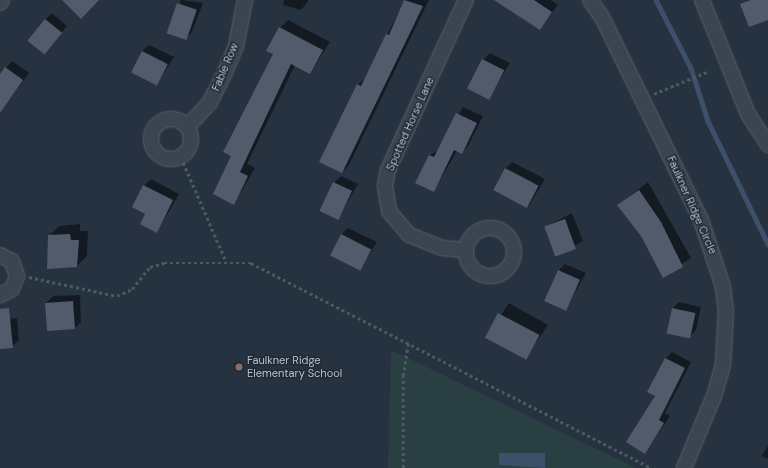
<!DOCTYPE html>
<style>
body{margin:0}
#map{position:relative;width:768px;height:468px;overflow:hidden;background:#273241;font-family:"DM Sans",sans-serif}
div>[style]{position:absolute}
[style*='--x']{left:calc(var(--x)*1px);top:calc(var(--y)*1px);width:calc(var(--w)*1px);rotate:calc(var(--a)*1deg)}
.green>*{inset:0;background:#293f42}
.water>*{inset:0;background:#3e5069}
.shadow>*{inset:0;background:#0007}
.stream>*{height:4.5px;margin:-2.25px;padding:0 2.25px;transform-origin:2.25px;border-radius:2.25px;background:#3e5069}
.building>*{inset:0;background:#515b6c;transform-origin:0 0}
.path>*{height:2.5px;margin-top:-1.25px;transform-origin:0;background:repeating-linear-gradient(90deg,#485c5f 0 3px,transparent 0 6px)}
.roads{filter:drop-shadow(0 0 1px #59626e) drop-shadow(0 0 1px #59626e)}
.street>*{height:14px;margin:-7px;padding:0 7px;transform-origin:7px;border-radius:7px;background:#3c4451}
.street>.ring{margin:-7px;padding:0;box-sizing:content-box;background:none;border:14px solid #3c4451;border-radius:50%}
.dots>*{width:11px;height:11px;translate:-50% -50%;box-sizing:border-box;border:2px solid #202936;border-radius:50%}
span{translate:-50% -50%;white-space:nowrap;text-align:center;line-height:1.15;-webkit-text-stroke:3px #202936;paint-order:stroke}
.street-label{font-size:11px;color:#b8c0cb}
.poi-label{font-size:11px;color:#b8c0cb}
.left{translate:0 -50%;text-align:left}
</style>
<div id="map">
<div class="green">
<i style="clip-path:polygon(391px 350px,636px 468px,388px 468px)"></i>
</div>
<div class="water">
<i style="clip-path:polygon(499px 453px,545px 453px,545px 468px,499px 465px)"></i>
</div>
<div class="shadow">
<i style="clip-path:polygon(181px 0,203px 3px,192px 32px,185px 39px,167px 32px)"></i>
<i style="clip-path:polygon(284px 0,309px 0,301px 10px,283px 5px)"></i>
<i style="clip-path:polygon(405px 0,429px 0,349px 165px,342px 172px,357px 85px,365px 79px)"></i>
<i style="clip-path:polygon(504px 0,551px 0,558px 5px,540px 29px)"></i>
<i style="clip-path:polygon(52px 13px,67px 26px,50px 47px,45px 20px)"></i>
<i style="clip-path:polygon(288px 20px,330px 42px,310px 73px,295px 65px,247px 164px,255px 168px,234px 204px,233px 155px,274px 54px,280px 28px)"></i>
<i style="clip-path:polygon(149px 45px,174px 57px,157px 84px,142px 51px)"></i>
<i style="clip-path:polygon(490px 53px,510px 63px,489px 98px,483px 60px)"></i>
<i style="clip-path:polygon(12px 61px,29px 73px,6px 103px,0 99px,0 75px)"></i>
<i style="clip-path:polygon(463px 107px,483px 116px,468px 146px,461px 153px,457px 151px,434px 190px,417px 182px,430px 155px,439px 150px)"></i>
<i style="clip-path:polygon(512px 162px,545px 179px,528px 207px,505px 169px)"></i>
<i style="clip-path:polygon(341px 176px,358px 184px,338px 219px,334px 183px)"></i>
<i style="clip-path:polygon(151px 179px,179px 194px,157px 232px,146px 213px,144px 186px)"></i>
<i style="clip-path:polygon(648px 182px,691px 258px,664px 276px,642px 235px,618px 205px)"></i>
<i style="clip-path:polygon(572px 213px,583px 241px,556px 256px,545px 227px)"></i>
<i style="clip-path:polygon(80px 224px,80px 231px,88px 231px,87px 256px,77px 266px,49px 236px,59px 226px)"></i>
<i style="clip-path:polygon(348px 228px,377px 242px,360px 269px,341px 235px)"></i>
<i style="clip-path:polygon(565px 264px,586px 273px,565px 310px,559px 270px)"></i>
<i style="clip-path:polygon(80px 295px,81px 322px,75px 328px,46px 303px,53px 296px)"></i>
<i style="clip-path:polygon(679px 302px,701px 307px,696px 330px,689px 337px,673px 308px)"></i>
<i style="clip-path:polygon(509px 303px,548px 325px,525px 358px,486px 337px)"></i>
<i style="clip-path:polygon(17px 318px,19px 340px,12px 347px,0 348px,0 320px)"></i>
<i style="clip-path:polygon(672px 352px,691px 362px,665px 413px,670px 416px,645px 453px,665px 359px)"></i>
<i style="clip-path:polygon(768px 445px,768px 459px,762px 456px)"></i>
</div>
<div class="stream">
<i style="--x:656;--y:0;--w:76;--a:62.8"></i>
<i style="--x:691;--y:68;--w:56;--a:72.2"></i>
<i style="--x:708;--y:121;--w:137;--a:64"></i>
</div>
<div class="building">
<i style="clip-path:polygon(62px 0,99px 0,81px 19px)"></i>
<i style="clip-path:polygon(404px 0,423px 6px,342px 173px,319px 162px,357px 84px,361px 86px,386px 34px,389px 35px)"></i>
<i style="clip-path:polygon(494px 0,534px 0,552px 12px,540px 30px)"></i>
<i style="clip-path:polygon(751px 0,768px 0,768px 20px,749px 27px,740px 4px)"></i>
<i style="left:177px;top:3px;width:21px;height:32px;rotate:19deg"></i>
<i style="left:45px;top:19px;width:22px;height:28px;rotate:39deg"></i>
<i style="clip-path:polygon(279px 27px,323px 50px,310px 74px,291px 64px,240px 172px,248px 176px,234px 205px,213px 194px,231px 156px,223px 152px,273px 54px,266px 51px)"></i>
<i style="left:142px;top:51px;width:29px;height:24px;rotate:27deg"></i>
<i style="left:482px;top:59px;width:25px;height:33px;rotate:27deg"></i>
<i style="clip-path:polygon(5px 67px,23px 80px,0 113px,0 74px)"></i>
<i style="clip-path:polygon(456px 113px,477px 123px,462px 154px,454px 150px,434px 192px,415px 183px,429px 155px,434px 157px)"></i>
<i style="left:505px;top:168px;width:38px;height:25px;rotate:28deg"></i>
<i style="left:333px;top:182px;width:21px;height:32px;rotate:25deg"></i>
<i style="clip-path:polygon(143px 185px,173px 200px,157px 233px,140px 224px,145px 214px,132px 207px)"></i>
<i style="clip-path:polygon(639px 190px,661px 222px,683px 267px,663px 278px,641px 236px,617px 205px)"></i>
<i style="left:565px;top:219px;width:32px;height:22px;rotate:70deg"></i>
<i style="clip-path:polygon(70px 234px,71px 240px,79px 240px,77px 267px,47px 269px,48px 235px)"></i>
<i style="left:341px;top:234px;width:34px;height:24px;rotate:27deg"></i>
<i style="left:558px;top:270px;width:24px;height:34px;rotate:24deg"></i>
<i style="left:73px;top:301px;width:28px;height:28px;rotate:86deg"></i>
<i style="clip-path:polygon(9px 308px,13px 348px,0 349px,0 309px)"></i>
<i style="left:672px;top:308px;width:24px;height:26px;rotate:12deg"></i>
<i style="left:498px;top:313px;width:47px;height:28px;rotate:28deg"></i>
<i style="clip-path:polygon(665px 358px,685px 368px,659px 420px,664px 423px,645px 454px,626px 442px,655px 396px,647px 392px)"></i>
</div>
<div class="path">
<i style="--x:654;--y:94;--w:60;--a:-22.7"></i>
<i style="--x:181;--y:157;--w:113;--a:66.6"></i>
<i style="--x:29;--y:277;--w:90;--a:12.2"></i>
<i style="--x:117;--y:296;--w:17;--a:-25"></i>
<i style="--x:132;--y:289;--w:28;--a:-51"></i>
<i style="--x:150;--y:267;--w:15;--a:-16"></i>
<i style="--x:164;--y:263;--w:87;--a:0"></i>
<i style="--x:251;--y:263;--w:450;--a:27.1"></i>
<i style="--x:403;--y:468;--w:92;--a:-90"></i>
<i style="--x:403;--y:376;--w:33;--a:-81"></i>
</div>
<div class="roads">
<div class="street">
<i style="--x:590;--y:0;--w:21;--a:55"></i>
<i style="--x:602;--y:17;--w:226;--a:64"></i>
<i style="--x:701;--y:220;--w:71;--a:71.8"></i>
<i style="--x:723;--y:287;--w:23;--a:83"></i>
<i style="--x:726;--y:310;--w:55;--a:93.1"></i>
<i style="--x:723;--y:365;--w:32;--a:106"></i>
<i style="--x:714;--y:396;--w:78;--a:112.6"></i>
<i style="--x:702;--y:0;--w:123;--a:68"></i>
<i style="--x:748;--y:114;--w:37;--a:57"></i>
<i style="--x:0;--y:3;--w:4;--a:-56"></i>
<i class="ring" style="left:151px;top:119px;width:26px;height:26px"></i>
<i style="--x:188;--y:126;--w:33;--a:-47"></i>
<i style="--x:210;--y:102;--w:34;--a:-63"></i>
<i style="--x:225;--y:72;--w:28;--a:-67"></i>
<i style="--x:236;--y:46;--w:47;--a:-78.9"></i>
<i class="ring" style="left:466px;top:228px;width:34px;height:34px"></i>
<i style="--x:466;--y:250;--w:24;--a:-175"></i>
<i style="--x:442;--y:248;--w:35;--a:-158"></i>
<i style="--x:409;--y:235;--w:31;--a:-130"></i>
<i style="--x:389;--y:211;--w:26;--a:-99"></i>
<i style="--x:385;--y:185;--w:15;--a:-79"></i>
<i style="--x:388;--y:170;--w:187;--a:-65.4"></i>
<i style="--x:0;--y:255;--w:13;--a:27"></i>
<i style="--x:12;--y:261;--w:16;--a:72"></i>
<i style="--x:17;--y:276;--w:14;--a:111"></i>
<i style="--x:12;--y:289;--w:13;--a:153"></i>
</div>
</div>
<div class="dots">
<i style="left:239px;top:367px;background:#8d6e63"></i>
</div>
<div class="street-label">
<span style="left:225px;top:67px;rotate:-67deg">Fable Row</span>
<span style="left:410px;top:124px;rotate:-66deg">Spotted Horse Lane</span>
<span style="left:692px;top:205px;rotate:66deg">Faulkner Ridge Circle</span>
</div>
<div class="poi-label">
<span class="left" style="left:247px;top:367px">Faulkner Ridge<br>Elementary School</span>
</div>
</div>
